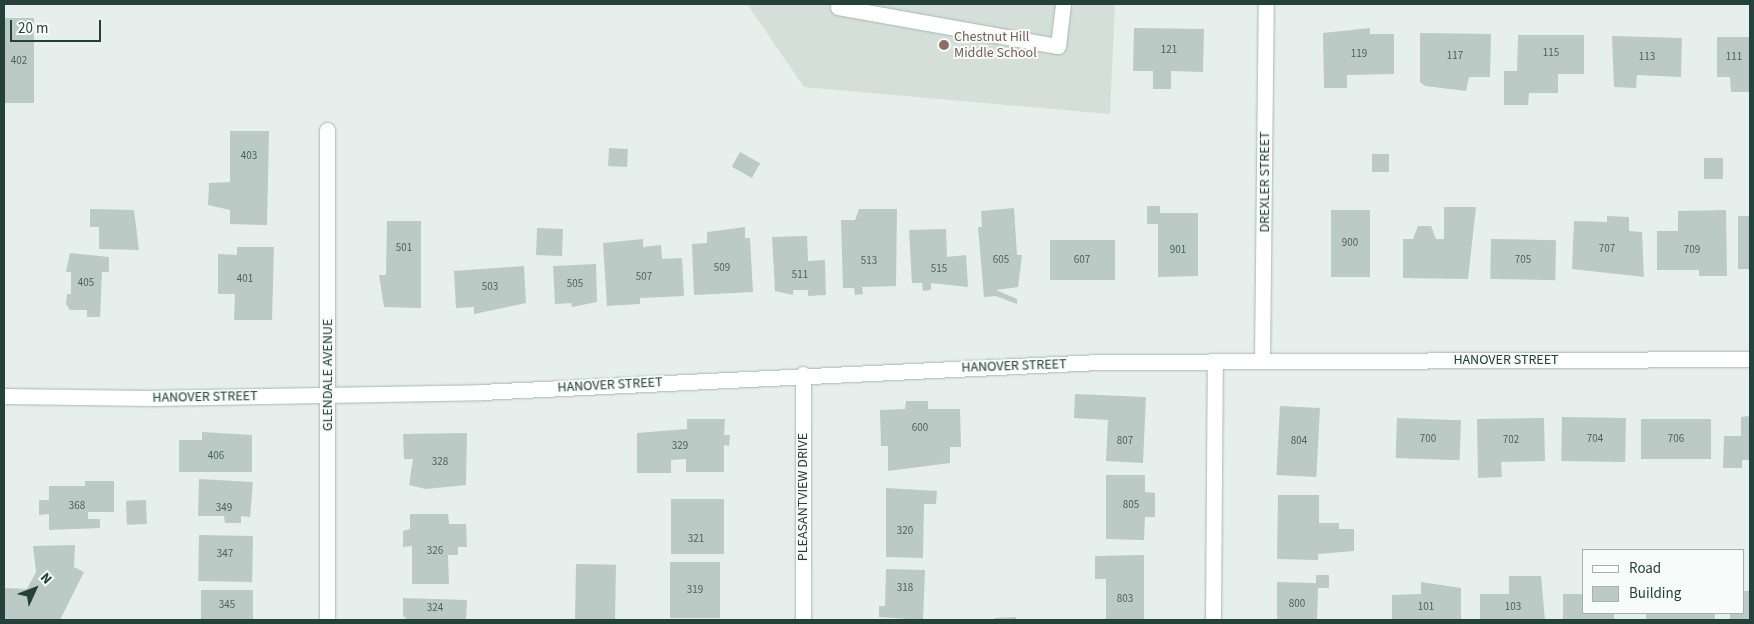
<!DOCTYPE html>
<style>
body{margin:0}
#map{position:relative;width:1754px;height:624px;overflow:hidden;background:#e6efeb;font-family:"Source Sans 3",sans-serif}
div>[style]{position:absolute}
[style*='--x']{left:calc(var(--x)*1px);top:calc(var(--y)*1px);width:calc(var(--w)*1px);rotate:calc(var(--a)*1deg)}
.built>*{inset:0;background:#d4dfda}
.building>*{inset:0;background:#bbcac4;transform-origin:0 0}
.roads{filter:drop-shadow(0 0 1px #a8b8b2) drop-shadow(0 0 1px #a8b8b2)}
.minor>*{height:15px;margin:-7.5px;padding:0 7.5px;transform-origin:7.5px;border-radius:7.5px;background:#fff}
.dots>*{width:14px;height:14px;translate:-50% -50%;box-sizing:border-box;border:2px solid #f7fbf9;border-radius:50%}
span{translate:-50% -50%;white-space:nowrap;text-align:center;line-height:1.15;-webkit-text-stroke:4px #f7fbf9;paint-order:stroke}
.number-label{font-size:11px;color:#4a645c}
.number-label span{-webkit-text-stroke-width:0}
.education-label{font-size:14px;color:#785e54}
.left{translate:0 -50%;text-align:left}
.street-label{font-size:14px;color:#24423a}
.frame{position:absolute;inset:0;border:5px solid #24423a;pointer-events:none}
.legend{position:absolute;left:1582px;top:549px;width:162px;height:65px;box-sizing:border-box;background:#f7fbf9;border:1px solid #a3b1ad;margin:0;padding:6px 9px;list-style:none;font-size:15px;color:#24423a}
.legend li{display:flex;align-items:center;gap:10px;height:25px}
.legend b{width:25px;border:1px solid #a3b1ad}
.north{position:absolute;left:10px;top:564px;width:50px;height:50px;-webkit-text-stroke:4px #f7fbf9;paint-order:stroke;rotate:47deg;font-size:14px;font-weight:700;line-height:20px;text-align:center;color:#24423a}
.north::after{content:'';display:block;margin:auto;width:18px;height:22px;background:#24423a;clip-path:polygon(50% 0,100% 100%,50% 72%,0 100%)}
.scale{position:absolute;left:10px;top:20px;width:91px;height:22px;box-sizing:border-box;border:2px solid #24423a;border-top:0;padding-left:6px;font-size:15px;line-height:18px;white-space:nowrap;color:#24423a;-webkit-text-stroke:4px #f7fbf9;paint-order:stroke}
</style>
<div id="map">
<div class="built">
<i style="clip-path:polygon(747px 4px,1115px 4px,1110px 114px,804px 87px)"></i>
</div>
<div class="building">
<i style="left:34px;top:18px;width:85px;height:30px;rotate:90deg"></i>
<i style="clip-path:polygon(1134px 28px,1204px 29px,1203px 72px,1171px 71px,1171px 89px,1153px 89px,1153px 71px,1133px 71px)"></i>
<i style="clip-path:polygon(1370px 28px,1370px 34px,1394px 34px,1394px 74px,1347px 75px,1347px 88px,1324px 88px,1323px 33px)"></i>
<i style="clip-path:polygon(1420px 33px,1491px 34px,1490px 77px,1469px 77px,1466px 91px,1425px 86px,1420px 82px)"></i>
<i style="clip-path:polygon(1518px 35px,1584px 35px,1584px 74px,1558px 74px,1558px 93px,1529px 93px,1528px 105px,1504px 105px,1504px 71px,1517px 71px)"></i>
<i style="clip-path:polygon(1612px 36px,1682px 38px,1681px 77px,1637px 75px,1636px 88px,1614px 87px)"></i>
<i style="clip-path:polygon(1717px 37px,1750px 37px,1750px 92px,1731px 92px,1730px 77px,1717px 77px)"></i>
<i style="clip-path:polygon(230px 131px,269px 131px,267px 225px,230px 224px,230px 210px,208px 205px,209px 183px,230px 182px)"></i>
<i style="left:609px;top:148px;width:19px;height:18px;rotate:3deg"></i>
<i style="left:740px;top:152px;width:23px;height:17px;rotate:29deg"></i>
<i style="left:1372px;top:154px;width:17px;height:18px"></i>
<i style="left:1704px;top:158px;width:19px;height:21px"></i>
<i style="clip-path:polygon(1147px 206px,1160px 206px,1160px 213px,1198px 213px,1198px 276px,1158px 277px,1158px 224px,1147px 224px)"></i>
<i style="clip-path:polygon(1444px 207px,1476px 207px,1468px 279px,1403px 278px,1403px 239px,1413px 239px,1418px 226px,1431px 226px,1436px 239px,1444px 239px)"></i>
<i style="clip-path:polygon(1014px 208px,1017px 255px,1022px 255px,1018px 287px,996px 290px,1017px 299px,1017px 304px,996px 296px,984px 297px,978px 227px,982px 227px,981px 211px)"></i>
<i style="clip-path:polygon(90px 209px,134px 210px,139px 250px,99px 249px,99px 227px,90px 227px)"></i>
<i style="clip-path:polygon(859px 209px,897px 209px,896px 286px,862px 287px,863px 294px,855px 295px,854px 288px,843px 288px,841px 220px,855px 220px)"></i>
<i style="left:1331px;top:210px;width:39px;height:67px"></i>
<i style="clip-path:polygon(1726px 210px,1727px 276px,1699px 276px,1699px 270px,1657px 270px,1657px 231px,1678px 231px,1678px 211px)"></i>
<i style="clip-path:polygon(1607px 216px,1629px 217px,1629px 231px,1642px 232px,1644px 277px,1572px 269px,1574px 221px,1607px 222px)"></i>
<i style="left:1738px;top:216px;width:12px;height:53px"></i>
<i style="clip-path:polygon(387px 221px,421px 221px,421px 308px,384px 307px,379px 275px,386px 275px)"></i>
<i style="clip-path:polygon(745px 227px,745px 238px,750px 238px,753px 292px,694px 295px,692px 244px,707px 243px,707px 232px)"></i>
<i style="left:537px;top:228px;width:26px;height:27px;rotate:2deg"></i>
<i style="clip-path:polygon(946px 229px,947px 257px,966px 255px,968px 287px,931px 283px,931px 290px,923px 291px,922px 283px,912px 283px,909px 230px)"></i>
<i style="clip-path:polygon(807px 236px,808px 261px,825px 260px,826px 295px,808px 296px,808px 290px,793px 290px,793px 295px,775px 291px,772px 237px)"></i>
<i style="clip-path:polygon(643px 239px,643px 247px,661px 245px,662px 259px,682px 258px,684px 296px,640px 298px,640px 304px,607px 306px,603px 243px)"></i>
<i style="left:1491px;top:239px;width:65px;height:40px;rotate:1deg"></i>
<i style="left:1050px;top:240px;width:65px;height:40px"></i>
<i style="clip-path:polygon(237px 247px,274px 247px,272px 320px,234px 320px,235px 294px,218px 294px,218px 254px,237px 255px)"></i>
<i style="clip-path:polygon(70px 253px,109px 257px,109px 272px,102px 272px,100px 317px,87px 317px,87px 310px,70px 310px,66px 304px,67px 294px,71px 294px,71px 272px,66px 272px)"></i>
<i style="clip-path:polygon(596px 264px,597px 302px,572px 307px,571px 303px,555px 304px,553px 266px)"></i>
<i style="clip-path:polygon(524px 266px,526px 303px,474px 314px,474px 307px,456px 308px,454px 271px)"></i>
<i style="clip-path:polygon(1075px 394px,1146px 397px,1143px 463px,1106px 461px,1108px 420px,1074px 418px)"></i>
<i style="clip-path:polygon(906px 401px,928px 401px,928px 409px,960px 409px,961px 447px,950px 447px,950px 463px,888px 471px,888px 446px,881px 446px,880px 410px,905px 409px)"></i>
<i style="left:1280px;top:406px;width:40px;height:69px;rotate:3deg"></i>
<i style="clip-path:polygon(1750px 416px,1750px 460px,1742px 460px,1742px 468px,1723px 468px,1724px 436px,1741px 436px,1741px 417px)"></i>
<i style="left:1562px;top:417px;width:64px;height:44px;rotate:1deg"></i>
<i style="left:1397px;top:418px;width:64px;height:40px;rotate:2deg"></i>
<i style="clip-path:polygon(1544px 418px,1545px 461px,1501px 462px,1502px 477px,1478px 478px,1477px 419px)"></i>
<i style="clip-path:polygon(687px 419px,725px 419px,724px 435px,730px 435px,729px 446px,724px 445px,724px 472px,686px 472px,686px 459px,671px 460px,671px 473px,637px 473px,637px 433px,687px 429px)"></i>
<i style="left:1641px;top:419px;width:70px;height:40px"></i>
<i style="clip-path:polygon(202px 432px,252px 435px,252px 472px,179px 472px,179px 440px,202px 440px)"></i>
<i style="clip-path:polygon(467px 433px,466px 485px,426px 489px,409px 485px,413px 459px,404px 459px,403px 434px)"></i>
<i style="clip-path:polygon(1106px 475px,1145px 475px,1145px 492px,1155px 493px,1155px 517px,1145px 517px,1144px 540px,1106px 539px)"></i>
<i style="clip-path:polygon(199px 479px,253px 482px,250px 517px,241px 516px,241px 523px,225px 523px,224px 516px,198px 516px)"></i>
<i style="clip-path:polygon(85px 481px,114px 481px,114px 512px,88px 512px,88px 519px,100px 519px,100px 528px,49px 530px,49px 514px,39px 515px,39px 500px,49px 500px,49px 486px,85px 486px)"></i>
<i style="clip-path:polygon(886px 488px,937px 491px,936px 504px,924px 504px,923px 558px,886px 557px)"></i>
<i style="clip-path:polygon(1278px 495px,1319px 495px,1319px 523px,1339px 523px,1339px 529px,1354px 529px,1354px 551px,1318px 554px,1318px 560px,1277px 559px)"></i>
<i style="left:671px;top:499px;width:53px;height:55px"></i>
<i style="left:146px;top:500px;width:24px;height:20px;rotate:88deg"></i>
<i style="clip-path:polygon(410px 514px,448px 514px,449px 524px,466px 524px,467px 547px,458px 547px,458px 555px,448px 555px,449px 584px,412px 584px,412px 546px,403px 547px,403px 531px,410px 529px)"></i>
<i style="left:199px;top:535px;width:54px;height:46px;rotate:1deg"></i>
<i style="clip-path:polygon(75px 545px,74px 567px,84px 572px,60px 620px,4px 620px,4px 588px,27px 589px,36px 572px,33px 546px)"></i>
<i style="clip-path:polygon(1144px 555px,1144px 620px,1106px 619px,1106px 579px,1095px 579px,1095px 556px)"></i>
<i style="left:670px;top:562px;width:50px;height:56px"></i>
<i style="left:576px;top:564px;width:40px;height:56px;rotate:1deg"></i>
<i style="clip-path:polygon(886px 569px,925px 570px,923px 620px,879px 617px,879px 606px,885px 606px)"></i>
<i style="clip-path:polygon(1316px 575px,1329px 575px,1329px 588px,1318px 588px,1317px 620px,1277px 620px,1277px 582px,1316px 583px)"></i>
<i style="clip-path:polygon(1509px 576px,1541px 576px,1545px 620px,1480px 620px,1480px 594px,1509px 594px)"></i>
<i style="clip-path:polygon(1421px 582px,1461px 588px,1461px 619px,1392px 620px,1392px 595px,1421px 594px)"></i>
<i style="left:253px;top:590px;width:30px;height:52px;rotate:90deg"></i>
<i style="clip-path:polygon(1743px 591px,1750px 591px,1750px 620px,1730px 620px,1730px 613px,1743px 613px)"></i>
<i style="clip-path:polygon(1563px 594px,1583px 594px,1583px 613px,1614px 613px,1614px 620px,1563px 620px)"></i>
<i style="clip-path:polygon(403px 598px,467px 600px,466px 620px,408px 620px,403px 616px)"></i>
<i style="left:1646px;top:613px;width:69px;height:7px"></i>
<i style="clip-path:polygon(1016px 617px,1016px 620px,994px 620px,994px 618px)"></i>
</div>
<div class="roads">
<div class="minor">
<i style="--x:838;--y:7;--w:223;--a:10.1"></i>
<i style="--x:1058;--y:46;--w:42;--a:-83.2"></i>
<i style="--x:327;--y:130;--w:490;--a:90"></i>
<i style="--x:1262;--y:361;--w:357;--a:-89.4"></i>
<i style="--x:4;--y:396;--w:147;--a:0.8"></i>
<i style="--x:151;--y:398;--w:330;--a:-1"></i>
<i style="--x:481;--y:392;--w:619;--a:-2.78"></i>
<i style="--x:1099;--y:362;--w:651;--a:-0.26"></i>
<i style="--x:803;--y:620;--w:246;--a:-90"></i>
<i style="--x:1213;--y:620;--w:259;--a:-89.6"></i>
</div>
</div>
<div class="dots">
<i style="left:944px;top:45px;background:#8d6e63"></i>
</div>
<div class="number-label">
<span style="left:1169px;top:50px">121</span>
<span style="left:1551px;top:53px">115</span>
<span style="left:1359px;top:54px">119</span>
<span style="left:1455px;top:56px">117</span>
<span style="left:1647px;top:57px">113</span>
<span style="left:1734px;top:57px">111</span>
<span style="left:19px;top:61px">402</span>
<span style="left:249px;top:156px">403</span>
<span style="left:1350px;top:243px">900</span>
<span style="left:404px;top:248px">501</span>
<span style="left:1607px;top:249px">707</span>
<span style="left:1178px;top:250px">901</span>
<span style="left:1692px;top:250px">709</span>
<span style="left:1001px;top:260px">605</span>
<span style="left:1082px;top:260px">607</span>
<span style="left:1523px;top:260px">705</span>
<span style="left:869px;top:261px">513</span>
<span style="left:722px;top:268px">509</span>
<span style="left:939px;top:269px">515</span>
<span style="left:800px;top:275px">511</span>
<span style="left:644px;top:277px">507</span>
<span style="left:245px;top:279px">401</span>
<span style="left:86px;top:283px">405</span>
<span style="left:575px;top:284px">505</span>
<span style="left:490px;top:287px">503</span>
<span style="left:920px;top:428px">600</span>
<span style="left:1428px;top:439px">700</span>
<span style="left:1595px;top:439px">704</span>
<span style="left:1676px;top:439px">706</span>
<span style="left:1511px;top:440px">702</span>
<span style="left:1125px;top:441px">807</span>
<span style="left:1299px;top:441px">804</span>
<span style="left:680px;top:446px">329</span>
<span style="left:216px;top:456px">406</span>
<span style="left:440px;top:462px">328</span>
<span style="left:1131px;top:505px">805</span>
<span style="left:77px;top:506px">368</span>
<span style="left:224px;top:508px">349</span>
<span style="left:905px;top:531px">320</span>
<span style="left:696px;top:539px">321</span>
<span style="left:435px;top:551px">326</span>
<span style="left:225px;top:554px">347</span>
<span style="left:905px;top:588px">318</span>
<span style="left:695px;top:590px">319</span>
<span style="left:1125px;top:599px">803</span>
<span style="left:1297px;top:604px">800</span>
<span style="left:227px;top:605px">345</span>
<span style="left:1426px;top:607px">101</span>
<span style="left:1513px;top:607px">103</span>
<span style="left:435px;top:608px">324</span>
</div>
<div class="education-label">
<span class="left" style="left:954px;top:45px">Chestnut Hill<br>Middle School</span>
</div>
<div class="street-label">
<span style="left:1265px;top:182px;rotate:-90deg">DREXLER STREET</span>
<span style="left:1506px;top:360px">HANOVER STREET</span>
<span style="left:1014px;top:366px;rotate:-2deg">HANOVER STREET</span>
<span style="left:328px;top:375px;rotate:-90deg">GLENDALE AVENUE</span>
<span style="left:610px;top:385px;rotate:-3deg">HANOVER STREET</span>
<span style="left:205px;top:397px;rotate:-1deg">HANOVER STREET</span>
<span style="left:803px;top:497px;rotate:-90deg">PLEASANTVIEW DRIVE</span>
</div>
<div class="frame"></div>
<ul class="legend">
<li><b style="height:6px;background:#fff"></b>Road</li>
<li><b style="height:14px;background:#bbcac4"></b>Building</li>
</ul>
<div class="north">N</div>
<div class="scale">20 m</div>
</div>
